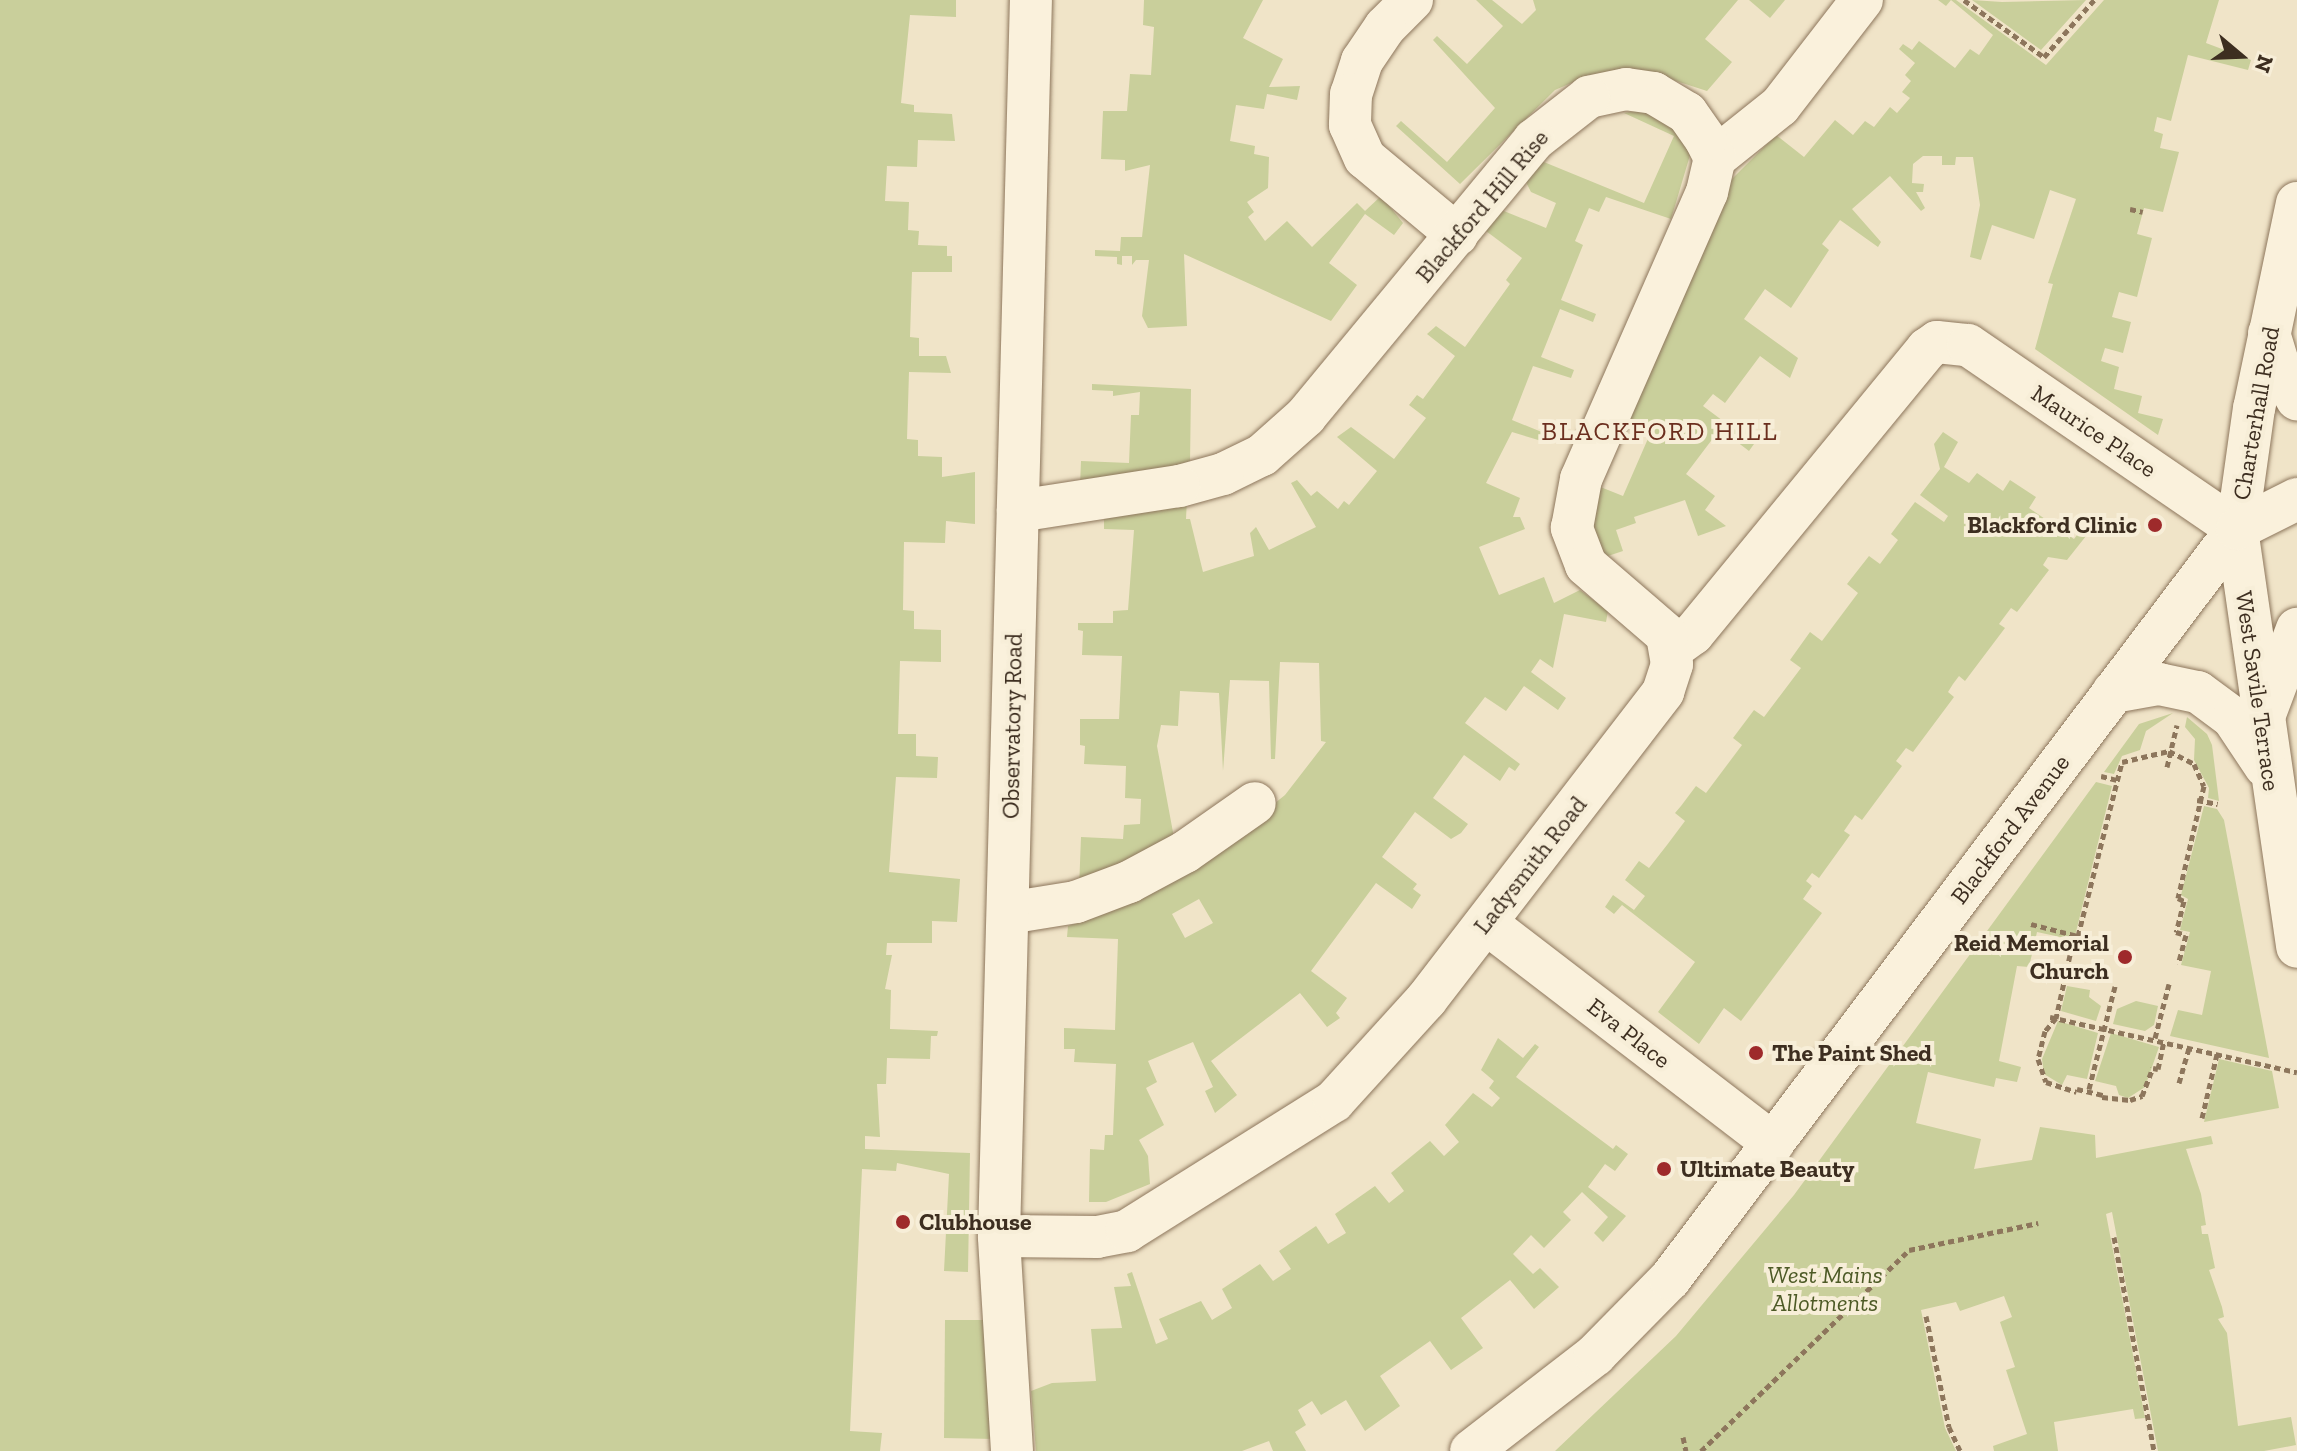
<!DOCTYPE html>
<style>
body{margin:0}
#map{position:relative;width:2297px;height:1451px;overflow:hidden;background:#f0e4c8;font-family:"Zilla Slab",serif}
div>[style]{position:absolute}
[style*='--x']{left:calc(var(--x)*1px);top:calc(var(--y)*1px);width:calc(var(--w)*1px);rotate:calc(var(--a)*1deg)}
.green>*{inset:0;background:#c9cf9b}
.path>*{height:5px;margin-top:-2.5px;transform-origin:0;background:repeating-linear-gradient(90deg,#8d765c 0 6px,transparent 0 10px)}
.roads{filter:drop-shadow(0 0 2px #8d765c) drop-shadow(0 0 2px #8d765c)}
.minor>*{height:42px;margin:-21px;padding:0 21px;transform-origin:21px;border-radius:21px;background:#faf1dc}
.dots>*{width:22px;height:22px;translate:-50% -50%;box-sizing:border-box;border:4px solid #f7eed8;border-radius:50%}
span{translate:-50% -50%;white-space:nowrap;text-align:center;line-height:1.15;-webkit-text-stroke:8px #f7eed8;paint-order:stroke}
.street-label{font-size:24px;color:#3d2e20}
.poi-label{font-size:24px;color:#3d2e20;font-weight:700}
.right{translate:-100% -50%;text-align:right}
.left{translate:0 -50%;text-align:left}
.park-label{font-size:24px;color:#4d5a26;font-style:italic}
.neighbourhood-label{font-size:26px;color:#6b2e1e;letter-spacing:2px}
.north{position:absolute;left:2201px;top:16px;width:80px;height:80px;-webkit-text-stroke:6px #f7eed8;paint-order:stroke;rotate:109deg;font-size:22px;font-weight:700;line-height:32px;text-align:center;color:#3d2e20}
.north::after{content:'';display:block;margin:auto;width:28px;height:36px;background:#3d2e20;clip-path:polygon(50% 0,100% 100%,50% 72%,0 100%)}
</style>
<div id="map">
<div class="green">
<i style="clip-path:polygon(0 0,956px 0,956px 17px,910px 15px,901px 103px,914px 105px,914px 112px,952px 114px,955px 141px,918px 140px,917px 167px,887px 166px,885px 201px,909px 202px,908px 230px,919px 231px,918px 245px,947px 246px,947px 256px,952px 256px,952px 272px,912px 272px,910px 337px,919px 338px,919px 356px,946px 356px,951px 373px,909px 372px,907px 439px,918px 440px,918px 456px,942px 457px,942px 477px,975px 472px,975px 524px,946px 521px,945px 543px,904px 542px,903px 610px,914px 611px,914px 629px,941px 630px,941px 662px,900px 661px,898px 734px,916px 734px,916px 756px,938px 757px,937px 778px,896px 777px,889px 872px,960px 879px,957px 922px,932px 921px,932px 943px,887px 943px,886px 955px,892px 955px,885px 989px,891px 990px,890px 1029px,938px 1031px,937px 1036px,931px 1036px,930px 1059px,887px 1058px,886px 1084px,877px 1084px,880px 1137px,865px 1136px,865px 1149px,970px 1153px,968px 1272px,944px 1271px,949px 1174px,897px 1163px,896px 1171px,862px 1169px,850px 1431px,882px 1433px,880px 1451px,0 1451px)"></i>
<i style="clip-path:polygon(1144px 0,1263px 0,1243px 38px,1283px 59px,1269px 87px,1300px 86px,1297px 100px,1267px 94px,1264px 109px,1236px 105px,1230px 141px,1255px 146px,1254px 154px,1269px 157px,1268px 188px,1247px 202px,1254px 212px,1248px 217px,1265px 241px,1287px 221px,1312px 247px,1357px 203px,1365px 211px,1381px 196px,1403px 223px,1394px 235px,1365px 214px,1329px 263px,1357px 285px,1331px 321px,1184px 254px,1187px 326px,1148px 328px,1142px 316px,1149px 260px,1136px 260px,1132px 265px,1132px 256px,1122px 256px,1122px 265px,1117px 264px,1117px 257px,1095px 256px,1095px 250px,1120px 251px,1121px 237px,1142px 237px,1150px 165px,1125px 171px,1125px 160px,1101px 159px,1103px 111px,1127px 111px,1130px 74px,1151px 75px,1154px 27px,1143px 25px)"></i>
<i style="clip-path:polygon(1476px 0,1492px 0,1522px 24px,1536px 10px,1533px 0,1738px 0,1705px 39px,1732px 62px,1707px 91px,1645px 71px,1583px 78px,1555px 90px,1460px 184px,1396px 126px,1401px 121px,1447px 162px,1495px 108px,1433px 40px,1437px 36px,1467px 64px,1503px 26px)"></i>
<i style="clip-path:polygon(1749px 0,1785px 0,1770px 18px)"></i>
<i style="clip-path:polygon(1938px 0,1956px 0,2046px 65px,2104px 0,2219px 0,2206px 43px,2251px 60px,2248px 70px,2188px 55px,2171px 121px,2157px 117px,2154px 131px,2163px 134px,2160px 148px,2179px 152px,2163px 212px,2144px 208px,2137px 234px,2152px 238px,2137px 297px,2119px 292px,2112px 317px,2131px 322px,2123px 353px,2105px 348px,2101px 361px,2119px 367px,2114px 389px,2142px 396px,2138px 413px,2163px 419px,2158px 435px,2035px 349px,2053px 284px,2048px 283px,2076px 199px,2050px 190px,2034px 239px,1992px 225px,1981px 260px,1970px 257px,1980px 205px,1973px 157px,1956px 157px,1955px 165px,1942px 165px,1942px 156px,1923px 156px,1913px 164px,1912px 183px,1924px 184px,1923px 192px,1916px 192px,1925px 208px,1921px 211px,1890px 176px,1852px 209px,1881px 242px,1878px 247px,1840px 220px,1822px 244px,1829px 250px,1791px 308px,1765px 289px,1744px 319px,1798px 358px,1790px 378px,1760px 356px,1725px 403px,1713px 394px,1703px 406px,1754px 444px,1749px 451px,1720px 429px,1686px 474px,1715px 496px,1705px 510px,1726px 526px,1698px 536px,1685px 500px,1634px 517px,1636px 523px,1616px 530px,1623px 551px,1605px 557px,1585px 524px,1598px 486px,1623px 496px,1650px 434px,1626px 423px,1729px 182px,1776px 135px,1804px 157px,1835px 120px,1853px 135px,1865px 121px,1874px 127px,1890px 107px,1897px 113px,1910px 98px,1902px 92px,1911px 81px,1905px 75px,1915px 63px,1899px 49px,1903px 44px,1912px 50px,1919px 41px,1955px 68px,1970px 49px,1979px 55px,1993px 35px,1951px 0,1946px 6px)"></i>
<i style="clip-path:polygon(1972px 0,2002px 2px,2086px 0,2041px 50px)"></i>
<i style="clip-path:polygon(evenodd,1645px 109px,1662px 113px,1691px 152px,1671px 219px,1606px 197px,1599px 212px,1589px 208px,1575px 241px,1583px 245px,1561px 300px,1596px 314px,1593px 322px,1560px 309px,1541px 357px,1574px 370px,1571px 378px,1533px 366px,1512px 420px,1549px 435px,1545px 442px,1512px 432px,1486px 483px,1520px 498px,1513px 517px,1520px 517px,1525px 529px,1479px 547px,1499px 595px,1544px 577px,1554px 603px,1580px 590px,1608px 611px,1606px 622px,1564px 614px,1553px 668px,1540px 659px,1531px 672px,1566px 698px,1558px 710px,1524px 686px,1506px 711px,1485px 697px,1465px 723px,1520px 764px,1515px 771px,1509px 767px,1500px 781px,1464px 755px,1433px 798px,1468px 824px,1461px 833px,1451px 839px,1415px 812px,1382px 857px,1417px 884px,1413px 889px,1421px 895px,1412px 909px,1376px 883px,1311px 971px,1347px 998px,1336px 1013px,1340px 1018px,1327px 1027px,1300px 993px,1211px 1061px,1237px 1095px,1215px 1113px,1205px 1091px,1213px 1087px,1193px 1042px,1148px 1061px,1157px 1082px,1146px 1088px,1164px 1125px,1139px 1140px,1148px 1156px,1150px 1184px,1106px 1202px,1089px 1202px,1090px 1149px,1104px 1150px,1105px 1135px,1113px 1135px,1116px 1064px,1074px 1062px,1075px 1049px,1064px 1049px,1064px 1028px,1115px 1030px,1118px 939px,1067px 937px,1068px 926px,1107px 913px,1189px 871px,1285px 795px,1326px 742px,1321px 741px,1319px 663px,1280px 662px,1275px 759px,1271px 759px,1269px 681px,1230px 680px,1223px 771px,1219px 693px,1180px 691px,1178px 726px,1161px 725px,1157px 746px,1175px 843px,1079px 889px,1081px 837px,1123px 839px,1124px 825px,1140px 824px,1141px 799px,1125px 798px,1126px 766px,1084px 764px,1085px 746px,1080px 745px,1080px 719px,1119px 719px,1122px 656px,1082px 655px,1083px 631px,1078px 630px,1078px 623px,1113px 623px,1113px 611px,1128px 610px,1134px 530px,1104px 529px,1104px 512px,1187px 498px,1186px 519px,1190px 519px,1203px 572px,1254px 556px,1250px 533px,1256px 527px,1269px 550px,1316px 527px,1291px 483px,1297px 480px,1311px 496px,1317px 491px,1338px 509px,1344px 501px,1349px 505px,1377px 471px,1337px 437px,1351px 427px,1394px 459px,1426px 418px,1409px 405px,1417px 395px,1423px 399px,1455px 356px,1427px 334px,1436px 326px,1465px 347px,1510px 284px,1506px 280px,1522px 258px,1486px 231px,1499px 209px,1546px 228px,1556px 203px,1531px 192px,1525px 180px,1539px 160px,1644px 203px,1674px 136px,1624px 113px,1645px 109px,1199px 899px,1213px 923px,1185px 938px,1172px 914px,1199px 899px)"></i>
<i style="clip-path:polygon(1092px 384px,1191px 389px,1190px 464px,1080px 486px,1081px 461px,1129px 463px,1131px 415px,1139px 415px,1140px 392px,1113px 396px,1113px 391px,1092px 390px)"></i>
<i style="clip-path:polygon(1943px 432px,1958px 442px,1944px 467px,1969px 483px,1977px 473px,2003px 491px,2010px 480px,2036px 497px,2029px 508px,2074px 539px,2080px 531px,2086px 536px,2067px 560px,2048px 557px,2043px 565px,2049px 570px,2017px 612px,2011px 608px,1999px 624px,2005px 628px,1965px 681px,1959px 676px,1953px 684px,1948px 692px,1954px 697px,1913px 752px,1906px 748px,1896px 761px,1902px 766px,1862px 820px,1855px 815px,1844px 831px,1850px 835px,1819px 878px,1812px 873px,1806px 881px,1812px 886px,1803px 899px,1822px 913px,1741px 1021px,1724px 1008px,1699px 1044px,1658px 1012px,1695px 962px,1622px 905px,1614px 914px,1605px 907px,1613px 895px,1634px 910px,1645px 896px,1625px 880px,1639px 861px,1649px 868px,1667px 845px,1685px 821px,1675px 813px,1681px 806px,1696px 786px,1706px 793px,1742px 745px,1733px 738px,1754px 710px,1764px 717px,1801px 668px,1790px 660px,1810px 632px,1822px 641px,1858px 593px,1847px 584px,1869px 556px,1880px 564px,1898px 540px,1891px 534px,1915px 502px,1944px 522px,1948px 516px,1920px 495px,1940px 469px,1934px 444px)"></i>
<i style="clip-path:polygon(2173px 713px,2146px 731px,2140px 750px,2122px 756px,2114px 774px,2104px 772px,2139px 724px)"></i>
<i style="clip-path:polygon(2187px 717px,2207px 734px,2212px 745px,2219px 801px,2208px 798px,2209px 788px,2194px 760px,2195px 739px,2185px 727px)"></i>
<i style="clip-path:polygon(2096px 782px,2112px 786px,2074px 940px,2037px 932px,2029px 967px,2017px 966px,1999px 1061px,2021px 1067px,2017px 1082px,1996px 1078px,1994px 1087px,1928px 1072px,1916px 1123px,1981px 1139px,1974px 1169px,2032px 1160px,2040px 1127px,2095px 1135px,2096px 1158px,2211px 1136px,2213px 1144px,2186px 1149px,2201px 1194px,2206px 1225px,2201px 1226px,2202px 1234px,2208px 1234px,2215px 1268px,2209px 1270px,2222px 1307px,2224px 1317px,2218px 1319px,2227px 1333px,2238px 1426px,2291px 1417px,2296px 1445px,2264px 1451px,2158px 1451px,2112px 1212px,2106px 1214px,2145px 1418px,2135px 1419px,2133px 1409px,2054px 1422px,2058px 1451px,1994px 1451px,1993px 1446px,2027px 1434px,2006px 1370px,2015px 1367px,2000px 1322px,2012px 1317px,2004px 1296px,1960px 1311px,1956px 1302px,1921px 1310px,1945px 1428px,1956px 1451px,1555px 1451px,1676px 1336px,1794px 1195px)"></i>
<i style="clip-path:polygon(2204px 806px,2217px 809px,2224px 820px,2269px 1058px,2170px 1036px,2178px 1010px,2202px 1015px,2211px 971px,2181px 965px,2190px 932px,2180px 930px,2188px 899px,2181px 895px)"></i>
<i style="clip-path:polygon(2067px 986px,2090px 990px,2089px 997px,2101px 1006px,2096px 1021px,2061px 1011px)"></i>
<i style="clip-path:polygon(2136px 1001px,2158px 1006px,2154px 1025px,2145px 1031px,2113px 1024px,2117px 1009px)"></i>
<i style="clip-path:polygon(2058px 1021px,2098px 1033px,2087px 1079px,2067px 1075px,2062px 1085px,2044px 1074px,2042px 1059px)"></i>
<i style="clip-path:polygon(2111px 1033px,2159px 1047px,2145px 1087px,2128px 1098px,2119px 1095px,2116px 1086px,2095px 1081px)"></i>
<i style="clip-path:polygon(1498px 1038px,1523px 1058px,1535px 1044px,1539px 1047px,1516px 1077px,1613px 1149px,1616px 1145px,1628px 1154px,1615px 1171px,1605px 1164px,1588px 1187px,1626px 1216px,1603px 1242px,1594px 1233px,1608px 1217px,1582px 1192px,1563px 1212px,1571px 1220px,1544px 1248px,1531px 1235px,1513px 1254px,1533px 1274px,1540px 1268px,1559px 1287px,1534px 1309px,1510px 1280px,1461px 1318px,1483px 1348px,1451px 1370px,1430px 1341px,1380px 1376px,1400px 1406px,1365px 1431px,1346px 1400px,1321px 1415px,1312px 1401px,1298px 1410px,1306px 1425px,1295px 1432px,1306px 1451px,1273px 1451px,1269px 1441px,1242px 1451px,1036px 1451px,1031px 1391px,1052px 1383px,1096px 1381px,1091px 1329px,1122px 1328px,1114px 1287px,1131px 1286px,1127px 1274px,1132px 1272px,1156px 1344px,1168px 1339px,1159px 1319px,1201px 1301px,1212px 1320px,1232px 1308px,1222px 1289px,1260px 1264px,1273px 1281px,1291px 1269px,1279px 1251px,1316px 1226px,1328px 1244px,1346px 1233px,1335px 1214px,1375px 1186px,1389px 1203px,1404px 1191px,1391px 1173px,1430px 1141px,1444px 1156px,1459px 1142px,1445px 1125px,1473px 1093px,1492px 1107px,1500px 1098px,1489px 1088px,1494px 1081px,1481px 1070px)"></i>
<i style="clip-path:polygon(2219px 1059px,2272px 1071px,2279px 1108px,2204px 1122px)"></i>
<i style="clip-path:polygon(945px 1320px,983px 1320px,995px 1439px,944px 1438px)"></i>
</div>
<div class="path">
<i style="--x:1964;--y:0;--w:98;--a:35.5"></i>
<i style="--x:2044;--y:57;--w:76;--a:-48.7"></i>
<i style="--x:2130;--y:209;--w:13;--a:13"></i>
<i style="--x:2167;--y:767;--w:43;--a:-76.6"></i>
<i style="--x:2101;--y:776;--w:16;--a:14"></i>
<i style="--x:2197;--y:800;--w:21;--a:11"></i>
<i style="--x:2031;--y:924;--w:49;--a:14.3"></i>
<i style="--x:2078;--y:936;--w:179;--a:-75.8"></i>
<i style="--x:2122;--y:762;--w:48;--a:-13.2"></i>
<i style="--x:2169;--y:751;--w:28;--a:27"></i>
<i style="--x:2194;--y:764;--w:24;--a:66"></i>
<i style="--x:2204;--y:786;--w:115;--a:103.1"></i>
<i style="--x:2178;--y:898;--w:7;--a:27"></i>
<i style="--x:2184;--y:901;--w:32;--a:104"></i>
<i style="--x:2176;--y:932;--w:10;--a:17"></i>
<i style="--x:2186;--y:935;--w:30;--a:105"></i>
<i style="--x:2070;--y:955;--w:65;--a:102.5"></i>
<i style="--x:2056;--y:1018;--w:17;--a:130"></i>
<i style="--x:2045;--y:1031;--w:29;--a:104"></i>
<i style="--x:2038;--y:1059;--w:24;--a:71"></i>
<i style="--x:2046;--y:1082;--w:32;--a:18"></i>
<i style="--x:2050;--y:1017;--w:253;--a:12.6"></i>
<i style="--x:2155;--y:1038;--w:56;--a:-75.5"></i>
<i style="--x:2179;--y:1083;--w:37;--a:-74"></i>
<i style="--x:2077;--y:1089;--w:27;--a:13"></i>
<i style="--x:2089;--y:1089;--w:106;--a:-75.8"></i>
<i style="--x:2102;--y:1097;--w:28;--a:6"></i>
<i style="--x:2130;--y:1100;--w:13;--a:-18"></i>
<i style="--x:2142;--y:1096;--w:30;--a:-69"></i>
<i style="--x:2153;--y:1068;--w:5;--a:11"></i>
<i style="--x:2158;--y:1069;--w:30;--a:-78"></i>
<i style="--x:2202;--y:1118;--w:66;--a:-76.8"></i>
<i style="--x:2114;--y:1237;--w:218;--a:79.4"></i>
<i style="--x:1926;--y:1316;--w:113;--a:78.3"></i>
<i style="--x:1949;--y:1427;--w:26;--a:65"></i>
<i style="--x:1683;--y:1437;--w:14;--a:78"></i>
<i style="--x:1701;--y:1451;--w:289;--a:-44"></i>
<i style="--x:1909;--y:1250;--w:132;--a:-11.8"></i>
</div>
<div class="roads">
<div class="minor">
<i style="--x:1412;--y:0;--w:38;--a:135"></i>
<i style="--x:1385;--y:27;--w:41;--a:124.1"></i>
<i style="--x:1362;--y:61;--w:35;--a:108"></i>
<i style="--x:1351;--y:94;--w:31;--a:92"></i>
<i style="--x:1350;--y:125;--w:36;--a:66"></i>
<i style="--x:1365;--y:158;--w:120;--a:39.9"></i>
<i style="--x:1715;--y:158;--w:83;--a:-38.7"></i>
<i style="--x:1780;--y:106;--w:134;--a:-52.3"></i>
<i style="--x:2297;--y:203;--w:209;--a:101.8"></i>
<i style="--x:2254;--y:408;--w:122;--a:98"></i>
<i style="--x:2237;--y:529;--w:422;--a:81.8"></i>
<i style="--x:2269;--y:333;--w:39;--a:73"></i>
<i style="--x:2280;--y:370;--w:34;--a:60"></i>
<i style="--x:1672;--y:649;--w:26;--a:-36"></i>
<i style="--x:1693;--y:634;--w:369;--a:-50.6"></i>
<i style="--x:1927;--y:349;--w:12;--a:-35"></i>
<i style="--x:1937;--y:342;--w:31;--a:6"></i>
<i style="--x:1968;--y:345;--w:326;--a:34.4"></i>
<i style="--x:2113;--y:692;--w:47;--a:-9.9"></i>
<i style="--x:2159;--y:684;--w:40;--a:12"></i>
<i style="--x:2198;--y:692;--w:44;--a:36.6"></i>
<i style="--x:2233;--y:718;--w:58;--a:56.3"></i>
<i style="--x:2265;--y:714;--w:91;--a:-69.4"></i>
<i style="--x:1008;--y:913;--w:69;--a:-9.2"></i>
<i style="--x:1076;--y:902;--w:57;--a:-20.7"></i>
<i style="--x:1129;--y:882;--w:64;--a:-28.2"></i>
<i style="--x:1185;--y:852;--w:85;--a:-35"></i>
<i style="--x:1486;--y:923;--w:362;--a:37.5"></i>
<i style="--x:999;--y:1236;--w:98;--a:0.6"></i>
<i style="--x:1097;--y:1237;--w:31;--a:-11"></i>
<i style="--x:1127;--y:1231;--w:244;--a:-32.1"></i>
<i style="--x:1334;--y:1101;--w:137;--a:-47.7"></i>
<i style="--x:1426;--y:1000;--w:389;--a:-52.4"></i>
<i style="--x:1663;--y:692;--w:29;--a:-72"></i>
<i style="--x:1672;--y:664;--w:29;--a:-100"></i>
<i style="--x:1667;--y:635;--w:107;--a:-139.2"></i>
<i style="--x:1586;--y:565;--w:40;--a:-111"></i>
<i style="--x:1572;--y:528;--w:50;--a:-79.6"></i>
<i style="--x:1581;--y:479;--w:313;--a:-66.3"></i>
<i style="--x:1707;--y:192;--w:35;--a:-77"></i>
<i style="--x:1715;--y:158;--w:20;--a:-117"></i>
<i style="--x:1706;--y:140;--w:33;--a:-125"></i>
<i style="--x:1687;--y:113;--w:39;--a:-149"></i>
<i style="--x:1654;--y:93;--w:28;--a:-172"></i>
<i style="--x:1626;--y:89;--w:38;--a:168"></i>
<i style="--x:1589;--y:97;--w:70;--a:142"></i>
<i style="--x:1534;--y:140;--w:358;--a:129.6"></i>
<i style="--x:1306;--y:416;--w:59;--a:138.4"></i>
<i style="--x:1262;--y:455;--w:43;--a:154"></i>
<i style="--x:1223;--y:474;--w:46;--a:164.7"></i>
<i style="--x:1179;--y:486;--w:163;--a:171.2"></i>
<i style="--x:1012;--y:1451;--w:215;--a:-93.5"></i>
<i style="--x:999;--y:1236;--w:1236;--a:-88.52"></i>
<i style="--x:1471;--y:1451;--w:157;--a:-37.7"></i>
<i style="--x:1595;--y:1355;--w:107;--a:-45.4"></i>
<i style="--x:1670;--y:1279;--w:940;--a:-52.91"></i>
<i style="--x:2237;--y:529;--w:67;--a:-26.6"></i>
</div>
</div>
<div class="dots">
<i style="left:2155px;top:525px;background:#9e2a2b"></i>
<i style="left:2125px;top:957px;background:#9e2a2b"></i>
<i style="left:1756px;top:1053px;background:#9e2a2b"></i>
<i style="left:1664px;top:1169px;background:#9e2a2b"></i>
<i style="left:903px;top:1222px;background:#9e2a2b"></i>
</div>
<div class="street-label">
<span style="left:1482px;top:206px;rotate:-50deg">Blackford Hill Rise</span>
<span style="left:2256px;top:413px;rotate:-80deg">Charterhall Road</span>
<span style="left:2094px;top:431px;rotate:34deg">Maurice Place</span>
<span style="left:2258px;top:691px;rotate:82deg">West Savile Terrace</span>
<span style="left:1012px;top:726px;rotate:-89deg">Observatory Road</span>
<span style="left:2010px;top:829px;rotate:-53deg">Blackford Avenue</span>
<span style="left:1530px;top:865px;rotate:-52deg">Ladysmith Road</span>
<span style="left:1629px;top:1033px;rotate:38deg">Eva Place</span>
</div>
<div class="poi-label">
<span class="right" style="left:2137px;top:525px">Blackford Clinic</span>
<span class="right" style="left:2109px;top:957px">Reid Memorial<br>Church</span>
<span class="left" style="left:1772px;top:1053px">The Paint Shed</span>
<span class="left" style="left:1680px;top:1169px">Ultimate Beauty</span>
<span class="left" style="left:919px;top:1222px">Clubhouse</span>
</div>
<div class="park-label">
<span style="left:1825px;top:1289px">West Mains<br>Allotments</span>
</div>
<div class="neighbourhood-label">
<span style="left:1660px;top:432px">BLACKFORD HILL</span>
</div>
<div class="north">N</div>
</div>
